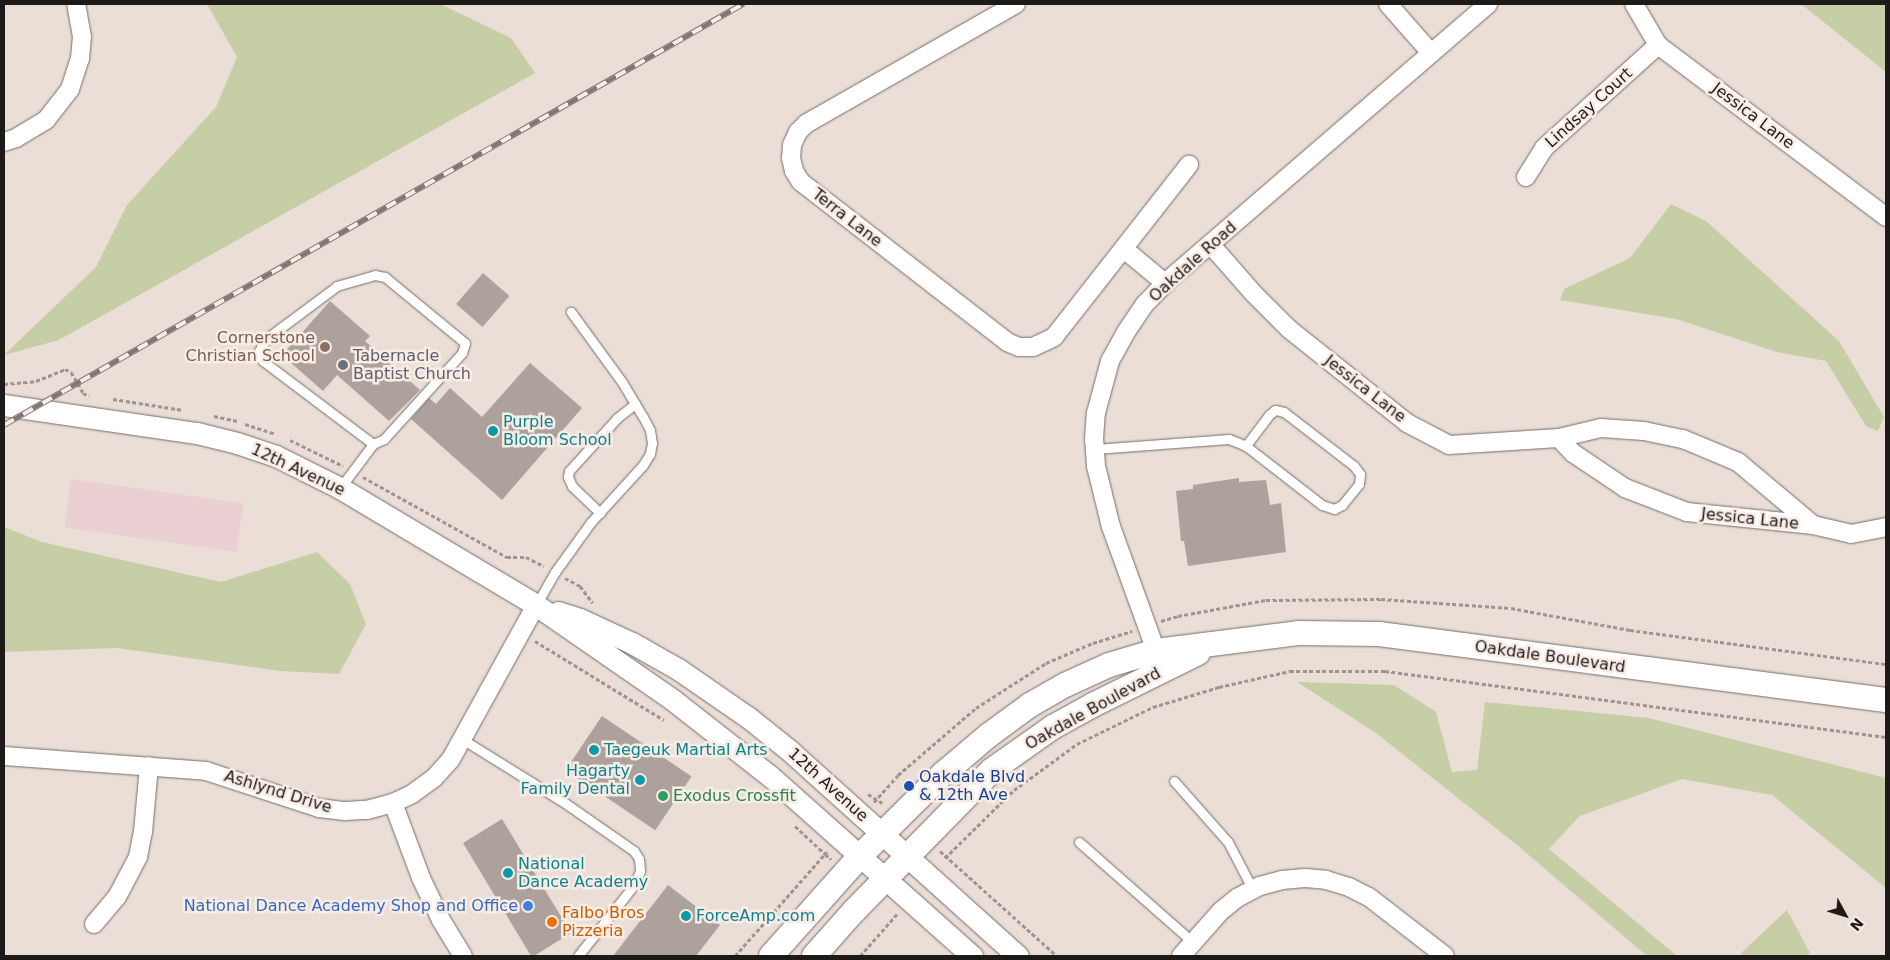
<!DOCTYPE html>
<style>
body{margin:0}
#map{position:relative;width:1890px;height:960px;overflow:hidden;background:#eaded7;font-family:"DejaVu Sans",sans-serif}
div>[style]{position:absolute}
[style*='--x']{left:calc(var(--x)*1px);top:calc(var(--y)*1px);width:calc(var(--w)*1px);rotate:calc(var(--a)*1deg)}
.industrial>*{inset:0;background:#ead0d3;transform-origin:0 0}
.green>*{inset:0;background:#c6cea6}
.building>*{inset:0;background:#aca19b;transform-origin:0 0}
.path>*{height:3px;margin-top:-1.5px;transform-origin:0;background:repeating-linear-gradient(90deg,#9e9590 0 4px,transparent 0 6.5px)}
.roads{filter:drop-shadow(0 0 1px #776c66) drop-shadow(0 0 1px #776c66)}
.service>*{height:9px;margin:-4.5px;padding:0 4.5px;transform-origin:4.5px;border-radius:4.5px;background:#fff}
.minor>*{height:18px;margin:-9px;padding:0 9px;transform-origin:9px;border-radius:9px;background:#fff}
.tertiary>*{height:21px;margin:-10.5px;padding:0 10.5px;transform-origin:10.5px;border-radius:10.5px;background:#fff}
.secondary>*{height:24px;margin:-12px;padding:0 12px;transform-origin:12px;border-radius:12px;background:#fff}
.rail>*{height:5.5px;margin-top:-2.75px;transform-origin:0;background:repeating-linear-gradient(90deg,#f8ece5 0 11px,#7f7773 0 22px);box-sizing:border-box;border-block:1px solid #7f7773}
.dots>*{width:14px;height:14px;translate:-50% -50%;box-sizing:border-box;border:2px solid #f8ece5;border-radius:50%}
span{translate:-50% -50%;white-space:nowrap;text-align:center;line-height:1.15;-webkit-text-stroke:5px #f8ece5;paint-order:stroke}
.street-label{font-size:16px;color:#1e1a18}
.education-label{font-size:16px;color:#785e54}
.right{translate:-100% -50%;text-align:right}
.worship-label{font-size:16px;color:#5b616d}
.left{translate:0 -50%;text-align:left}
.culture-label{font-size:16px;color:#0d838f}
.transit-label{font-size:16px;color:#164399}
.leisure-label{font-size:16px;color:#27864d}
.shop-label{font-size:16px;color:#366cbe}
.food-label{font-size:16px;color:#c56008}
.frame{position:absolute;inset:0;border:5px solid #1e1a18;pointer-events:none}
.north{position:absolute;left:1820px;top:890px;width:50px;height:50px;-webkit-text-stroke:4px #f8ece5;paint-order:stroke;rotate:129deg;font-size:14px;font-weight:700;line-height:20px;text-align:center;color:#1e1a18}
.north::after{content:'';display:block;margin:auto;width:18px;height:22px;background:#1e1a18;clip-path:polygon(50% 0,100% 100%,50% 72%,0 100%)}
</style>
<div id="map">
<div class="industrial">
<i style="left:71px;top:479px;width:174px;height:49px;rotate:8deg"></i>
</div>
<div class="green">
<i style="clip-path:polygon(207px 4px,440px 4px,511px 38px,535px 73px,59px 340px,4px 355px,96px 267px,127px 205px,216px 107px,237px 57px)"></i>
<i style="clip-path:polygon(1801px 4px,1886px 4px,1886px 72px)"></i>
<i style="clip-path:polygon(1671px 204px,1706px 221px,1839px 341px,1884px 417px,1878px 431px,1866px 426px,1826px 361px,1777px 352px,1676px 319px,1560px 300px,1564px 289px,1630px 258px)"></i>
<i style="clip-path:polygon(4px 527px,42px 542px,221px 582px,317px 552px,350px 584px,366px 624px,339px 674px,280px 671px,117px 648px,4px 652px)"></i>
<i style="clip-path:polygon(1297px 682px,1394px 685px,1436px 712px,1452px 772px,1477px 770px,1485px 702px,1649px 718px,1886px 778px,1886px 888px,1772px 795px,1682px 779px,1580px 816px,1549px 849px,1677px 956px,1647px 956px,1517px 845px,1376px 733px)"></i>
<i style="clip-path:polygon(1787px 910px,1810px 953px,1807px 956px,1738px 956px)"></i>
</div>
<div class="building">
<i style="left:483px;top:273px;width:35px;height:41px;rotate:41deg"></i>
<i style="clip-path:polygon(330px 301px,370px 336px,365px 341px,420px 390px,389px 421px,337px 375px,323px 391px,282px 355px)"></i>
<i style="clip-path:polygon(530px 363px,582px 408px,502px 500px,411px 419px,429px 398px,436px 404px,450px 388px,482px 417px)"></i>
<i style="clip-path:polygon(1239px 478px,1239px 482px,1266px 480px,1270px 505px,1281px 503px,1286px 552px,1188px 566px,1184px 541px,1181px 541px,1176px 491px,1193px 489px,1193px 485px)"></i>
<i style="left:602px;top:716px;width:108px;height:65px;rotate:34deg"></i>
<i style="clip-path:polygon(502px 819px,571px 933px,534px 956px,531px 956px,463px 843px)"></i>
<i style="clip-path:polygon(668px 885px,720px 925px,696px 956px,613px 956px)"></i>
</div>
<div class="path">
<i style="--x:4;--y:384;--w:32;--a:-5"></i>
<i style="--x:36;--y:381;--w:31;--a:-22"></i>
<i style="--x:65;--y:369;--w:7;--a:27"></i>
<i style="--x:71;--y:372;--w:24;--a:60"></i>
<i style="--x:83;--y:393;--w:7;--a:27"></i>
<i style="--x:113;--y:399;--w:71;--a:8.9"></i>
<i style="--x:214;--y:416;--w:24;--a:12"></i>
<i style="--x:245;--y:424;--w:32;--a:18"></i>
<i style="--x:290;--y:440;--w:59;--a:26.1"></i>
<i style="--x:363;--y:477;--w:165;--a:29.1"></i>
<i style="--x:507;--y:557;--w:19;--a:0"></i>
<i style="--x:526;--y:557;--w:20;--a:27"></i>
<i style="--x:565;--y:578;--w:17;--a:28"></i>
<i style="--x:580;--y:586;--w:21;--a:53"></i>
<i style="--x:1161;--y:621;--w:18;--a:-16"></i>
<i style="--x:1178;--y:616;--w:89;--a:-10.3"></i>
<i style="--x:1266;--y:600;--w:115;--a:-0.5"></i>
<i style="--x:1381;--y:599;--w:130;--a:4"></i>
<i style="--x:1511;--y:608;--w:121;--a:10.5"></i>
<i style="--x:1630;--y:630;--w:258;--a:7.6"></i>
<i style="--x:535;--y:641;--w:151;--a:31.5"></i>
<i style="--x:868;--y:794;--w:19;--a:32"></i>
<i style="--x:874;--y:802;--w:36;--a:-48"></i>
<i style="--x:898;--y:775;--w:103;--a:-40.7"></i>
<i style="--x:976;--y:708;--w:83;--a:-32.7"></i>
<i style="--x:1046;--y:663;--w:51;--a:-23.1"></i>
<i style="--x:1093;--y:643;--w:41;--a:-17.1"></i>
<i style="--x:795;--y:826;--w:41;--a:43"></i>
<i style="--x:825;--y:854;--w:3;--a:-45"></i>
<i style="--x:940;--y:851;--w:157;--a:41.9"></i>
<i style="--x:945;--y:858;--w:97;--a:-44.6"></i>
<i style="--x:1014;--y:790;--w:78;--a:-36.1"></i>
<i style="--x:1077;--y:744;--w:85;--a:-26"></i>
<i style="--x:1153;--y:707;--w:69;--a:-16.9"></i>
<i style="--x:1219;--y:687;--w:73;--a:-12.7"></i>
<i style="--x:1290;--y:671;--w:95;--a:0"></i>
<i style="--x:1385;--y:671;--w:505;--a:7.5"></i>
<i style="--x:735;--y:956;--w:136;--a:-48.6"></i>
<i style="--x:825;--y:854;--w:8;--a:40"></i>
<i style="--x:860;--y:956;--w:56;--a:-48.6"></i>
</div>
<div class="roads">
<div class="service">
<i style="--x:1095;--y:449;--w:134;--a:-4.3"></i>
<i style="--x:1229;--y:439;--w:18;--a:22"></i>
<i style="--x:1246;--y:446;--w:96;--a:37.8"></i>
<i style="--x:1322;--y:505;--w:13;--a:18"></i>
<i style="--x:1334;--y:509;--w:9;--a:-27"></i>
<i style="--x:1342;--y:505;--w:27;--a:-51"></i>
<i style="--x:1359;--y:484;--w:10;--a:-84"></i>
<i style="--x:1360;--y:474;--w:10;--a:-127"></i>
<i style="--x:1354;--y:466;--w:88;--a:-142.4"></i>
<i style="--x:1284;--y:412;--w:9;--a:-167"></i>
<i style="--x:1275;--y:410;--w:8;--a:140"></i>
<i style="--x:1269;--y:415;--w:39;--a:127"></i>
<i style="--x:340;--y:488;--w:55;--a:-53.1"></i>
<i style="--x:373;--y:444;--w:12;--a:-24"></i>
<i style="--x:384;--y:439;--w:116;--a:-47.8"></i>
<i style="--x:462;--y:353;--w:10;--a:-73"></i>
<i style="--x:465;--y:343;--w:104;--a:-140.5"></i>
<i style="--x:385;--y:277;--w:10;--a:-169"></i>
<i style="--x:375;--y:275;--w:40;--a:164"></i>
<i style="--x:337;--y:286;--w:89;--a:143.3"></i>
<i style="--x:266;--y:339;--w:14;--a:120"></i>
<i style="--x:259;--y:351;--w:5;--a:90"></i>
<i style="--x:259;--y:356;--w:6;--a:51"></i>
<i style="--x:263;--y:361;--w:138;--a:37"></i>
<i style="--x:600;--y:513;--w:39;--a:-136"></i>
<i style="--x:572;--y:486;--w:10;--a:-114"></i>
<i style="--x:568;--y:477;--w:6;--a:-81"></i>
<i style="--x:569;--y:471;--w:72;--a:-47.8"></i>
<i style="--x:617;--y:418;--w:23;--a:-38"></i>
<i style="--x:536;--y:605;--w:38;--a:-60"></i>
<i style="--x:555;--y:572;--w:62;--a:-54.2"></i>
<i style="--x:591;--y:522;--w:77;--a:-47.6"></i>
<i style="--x:643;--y:465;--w:13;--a:-58"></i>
<i style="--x:650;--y:454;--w:11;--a:-80"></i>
<i style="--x:652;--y:443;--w:13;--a:-99"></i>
<i style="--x:650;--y:430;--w:15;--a:-118"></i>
<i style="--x:643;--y:417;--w:41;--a:-121"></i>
<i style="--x:622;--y:382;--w:87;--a:-126.1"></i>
<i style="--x:462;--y:739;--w:121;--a:31.9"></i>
<i style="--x:565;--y:803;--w:84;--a:34.8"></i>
<i style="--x:634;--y:851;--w:9;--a:58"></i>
<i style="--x:639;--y:859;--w:12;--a:85"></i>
<i style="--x:640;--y:871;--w:15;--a:113"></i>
<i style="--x:634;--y:885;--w:90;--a:128.3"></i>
<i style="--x:1174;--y:781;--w:81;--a:48.5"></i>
<i style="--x:1228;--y:842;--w:54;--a:62.5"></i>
<i style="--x:1079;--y:842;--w:152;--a:41.3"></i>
</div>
<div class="minor">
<i style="--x:1016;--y:4;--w:241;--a:150.3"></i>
<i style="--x:807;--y:123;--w:13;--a:135"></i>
<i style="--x:798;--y:132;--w:14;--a:115"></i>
<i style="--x:792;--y:145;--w:13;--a:94"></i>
<i style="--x:791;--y:158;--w:13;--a:77"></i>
<i style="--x:794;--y:171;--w:13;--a:58"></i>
<i style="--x:801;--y:182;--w:261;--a:37.8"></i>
<i style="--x:1007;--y:342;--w:13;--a:23"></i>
<i style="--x:1019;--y:347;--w:14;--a:0"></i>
<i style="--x:1033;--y:347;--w:23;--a:-25"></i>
<i style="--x:1054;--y:337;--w:219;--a:-51.9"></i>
<i style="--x:1388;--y:4;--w:65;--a:48.7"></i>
<i style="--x:1634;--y:4;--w:48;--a:59.7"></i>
<i style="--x:1658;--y:45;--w:286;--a:37"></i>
<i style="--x:4;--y:142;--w:13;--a:-18"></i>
<i style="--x:16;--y:138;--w:35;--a:-31"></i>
<i style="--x:46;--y:120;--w:39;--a:-52"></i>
<i style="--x:70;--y:89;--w:32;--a:-72"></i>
<i style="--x:80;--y:59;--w:22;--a:-85"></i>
<i style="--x:82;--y:37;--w:34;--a:-100"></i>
<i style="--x:1526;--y:177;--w:34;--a:-58"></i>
<i style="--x:1544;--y:148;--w:154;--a:-42.1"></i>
<i style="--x:1211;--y:245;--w:65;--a:48.7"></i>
<i style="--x:1254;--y:294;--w:49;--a:45"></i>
<i style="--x:1289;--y:329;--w:151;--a:38.5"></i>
<i style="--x:1407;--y:423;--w:47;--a:27.6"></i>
<i style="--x:1449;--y:445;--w:110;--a:-3.6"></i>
<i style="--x:1559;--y:438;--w:21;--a:47"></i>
<i style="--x:1573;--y:453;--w:63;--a:33.9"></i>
<i style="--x:1625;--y:488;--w:66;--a:21.2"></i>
<i style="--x:1687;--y:512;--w:127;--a:5.9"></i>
<i style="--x:1813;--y:525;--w:39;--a:13"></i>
<i style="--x:1851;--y:534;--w:36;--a:-11"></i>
<i style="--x:1124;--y:249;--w:53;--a:39.7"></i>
<i style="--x:1559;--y:438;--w:43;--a:-13.4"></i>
<i style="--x:1601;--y:428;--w:43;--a:4"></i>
<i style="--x:1644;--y:431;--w:40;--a:12"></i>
<i style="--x:1683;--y:439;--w:60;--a:22.7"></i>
<i style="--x:1738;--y:462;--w:98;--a:40"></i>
<i style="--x:1160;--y:662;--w:144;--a:-109.9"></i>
<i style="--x:1111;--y:527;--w:63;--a:-103.8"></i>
<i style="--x:1096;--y:466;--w:27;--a:-94"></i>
<i style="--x:1094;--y:439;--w:26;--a:-86"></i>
<i style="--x:1096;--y:413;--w:54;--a:-74.9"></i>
<i style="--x:1110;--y:361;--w:33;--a:-61"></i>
<i style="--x:1126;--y:332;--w:34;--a:-56"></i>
<i style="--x:1145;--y:304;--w:29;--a:-46"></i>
<i style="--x:1165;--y:283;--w:427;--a:-40.8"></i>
<i style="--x:4;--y:756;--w:203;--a:4.2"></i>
<i style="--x:206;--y:771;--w:119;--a:18.1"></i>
<i style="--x:319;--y:808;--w:26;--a:7"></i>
<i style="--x:345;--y:811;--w:22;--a:-3"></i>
<i style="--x:367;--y:810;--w:27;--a:-15"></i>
<i style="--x:393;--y:803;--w:21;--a:-25"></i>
<i style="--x:412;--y:794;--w:27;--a:-36"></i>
<i style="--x:434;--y:778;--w:25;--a:-48"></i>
<i style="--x:451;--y:759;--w:176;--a:-61.1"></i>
<i style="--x:393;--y:803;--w:80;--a:69.5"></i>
<i style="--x:421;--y:878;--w:47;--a:64.5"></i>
<i style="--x:441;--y:920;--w:42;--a:58.6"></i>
<i style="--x:94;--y:924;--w:35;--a:-50"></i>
<i style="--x:117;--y:897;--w:45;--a:-62.3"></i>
<i style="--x:138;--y:857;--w:25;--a:-79"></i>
<i style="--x:143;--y:832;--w:66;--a:-84.8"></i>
<i style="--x:1181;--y:956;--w:60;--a:-48.4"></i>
<i style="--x:1221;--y:911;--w:21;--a:-39"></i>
<i style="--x:1237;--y:898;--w:26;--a:-28"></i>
<i style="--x:1260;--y:886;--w:23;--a:-15"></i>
<i style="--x:1282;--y:880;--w:23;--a:-5"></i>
<i style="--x:1305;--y:878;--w:21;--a:5"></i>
<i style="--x:1326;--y:880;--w:24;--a:17"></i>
<i style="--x:1349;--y:887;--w:22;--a:27"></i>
<i style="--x:1369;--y:897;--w:96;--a:37.8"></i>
</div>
<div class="tertiary">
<i style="--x:4;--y:405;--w:195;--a:8.3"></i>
<i style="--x:197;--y:433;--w:41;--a:14"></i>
<i style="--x:237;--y:443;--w:41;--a:18.4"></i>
<i style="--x:276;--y:456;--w:72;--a:26.6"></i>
<i style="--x:340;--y:488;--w:228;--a:30.8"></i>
<i style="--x:536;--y:605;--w:167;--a:34.7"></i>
<i style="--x:673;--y:700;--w:123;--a:38.1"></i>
<i style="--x:770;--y:776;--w:271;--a:41.7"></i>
<i style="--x:558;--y:612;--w:23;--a:18"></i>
<i style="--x:580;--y:619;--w:57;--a:24.8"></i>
<i style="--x:632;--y:643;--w:53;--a:29.5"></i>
<i style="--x:678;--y:669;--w:86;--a:34.6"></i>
<i style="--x:749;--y:718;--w:53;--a:38.8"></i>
<i style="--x:790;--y:751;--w:307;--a:42"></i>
</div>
<div class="secondary">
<i style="--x:771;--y:956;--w:134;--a:-48.3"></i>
<i style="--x:860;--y:856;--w:117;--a:-44.7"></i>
<i style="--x:943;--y:774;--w:60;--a:-40.3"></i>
<i style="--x:989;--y:735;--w:51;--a:-36.2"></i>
<i style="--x:1030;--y:705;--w:40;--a:-29.7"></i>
<i style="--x:1065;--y:685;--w:48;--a:-24.4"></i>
<i style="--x:1109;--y:665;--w:49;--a:-16.6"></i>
<i style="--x:1156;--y:651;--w:143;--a:-7.2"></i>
<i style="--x:1298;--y:633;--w:81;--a:0.7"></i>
<i style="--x:1379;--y:634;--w:511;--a:7.42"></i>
<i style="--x:814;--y:956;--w:60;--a:-48.4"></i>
<i style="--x:854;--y:911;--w:197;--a:-45.6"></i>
<i style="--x:992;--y:770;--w:75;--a:-35.2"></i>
<i style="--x:1053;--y:727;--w:46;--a:-28.8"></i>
<i style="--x:1093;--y:705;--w:117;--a:-26.3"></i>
</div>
</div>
<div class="rail">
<i style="--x:4;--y:425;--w:851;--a:-29.67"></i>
</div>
<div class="dots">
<i style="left:325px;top:347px;background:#8d6e63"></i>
<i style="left:343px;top:365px;background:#6b7280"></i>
<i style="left:493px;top:431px;background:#0f9aa8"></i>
<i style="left:594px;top:750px;background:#0f9aa8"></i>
<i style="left:640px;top:780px;background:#0f9aa8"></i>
<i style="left:909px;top:786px;background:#1a4fb4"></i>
<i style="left:663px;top:796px;background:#2e9e5b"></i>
<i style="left:508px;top:873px;background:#0f9aa8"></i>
<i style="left:528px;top:906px;background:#3f7fe0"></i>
<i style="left:686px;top:916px;background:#0f9aa8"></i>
<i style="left:552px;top:922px;background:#e8710a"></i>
</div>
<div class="street-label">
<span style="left:1589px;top:108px;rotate:-42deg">Lindsay Court</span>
<span style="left:1753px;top:116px;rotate:37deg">Jessica Lane</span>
<span style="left:847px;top:218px;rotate:38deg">Terra Lane</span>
<span style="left:1193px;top:262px;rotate:-42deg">Oakdale Road</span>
<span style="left:1365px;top:389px;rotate:38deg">Jessica Lane</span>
<span style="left:298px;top:470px;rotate:25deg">12th Avenue</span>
<span style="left:1750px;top:519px;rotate:6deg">Jessica Lane</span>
<span style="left:1550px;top:657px;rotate:8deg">Oakdale Boulevard</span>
<span style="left:1093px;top:709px;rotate:-29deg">Oakdale Boulevard</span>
<span style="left:828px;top:785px;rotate:42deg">12th Avenue</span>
<span style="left:278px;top:792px;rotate:17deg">Ashlynd Drive</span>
</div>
<div class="education-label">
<span class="right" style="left:315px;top:347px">Cornerstone<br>Christian School</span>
</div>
<div class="worship-label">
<span class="left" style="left:353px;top:365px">Tabernacle<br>Baptist Church</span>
</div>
<div class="culture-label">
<span class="left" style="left:503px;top:431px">Purple<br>Bloom School</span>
<span class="left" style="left:604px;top:750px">Taegeuk Martial Arts</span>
<span class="right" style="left:630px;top:780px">Hagarty<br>Family Dental</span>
<span class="left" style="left:518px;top:873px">National<br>Dance Academy</span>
<span class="left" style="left:696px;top:916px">ForceAmp.com</span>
</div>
<div class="transit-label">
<span class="left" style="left:919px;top:786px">Oakdale Blvd<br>&amp; 12th Ave</span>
</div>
<div class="leisure-label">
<span class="left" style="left:673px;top:796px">Exodus Crossfit</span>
</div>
<div class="shop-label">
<span class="right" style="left:518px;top:906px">National Dance Academy Shop and Office</span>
</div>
<div class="food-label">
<span class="left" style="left:562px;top:922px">Falbo Bros<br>Pizzeria</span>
</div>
<div class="frame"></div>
<div class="north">N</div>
</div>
